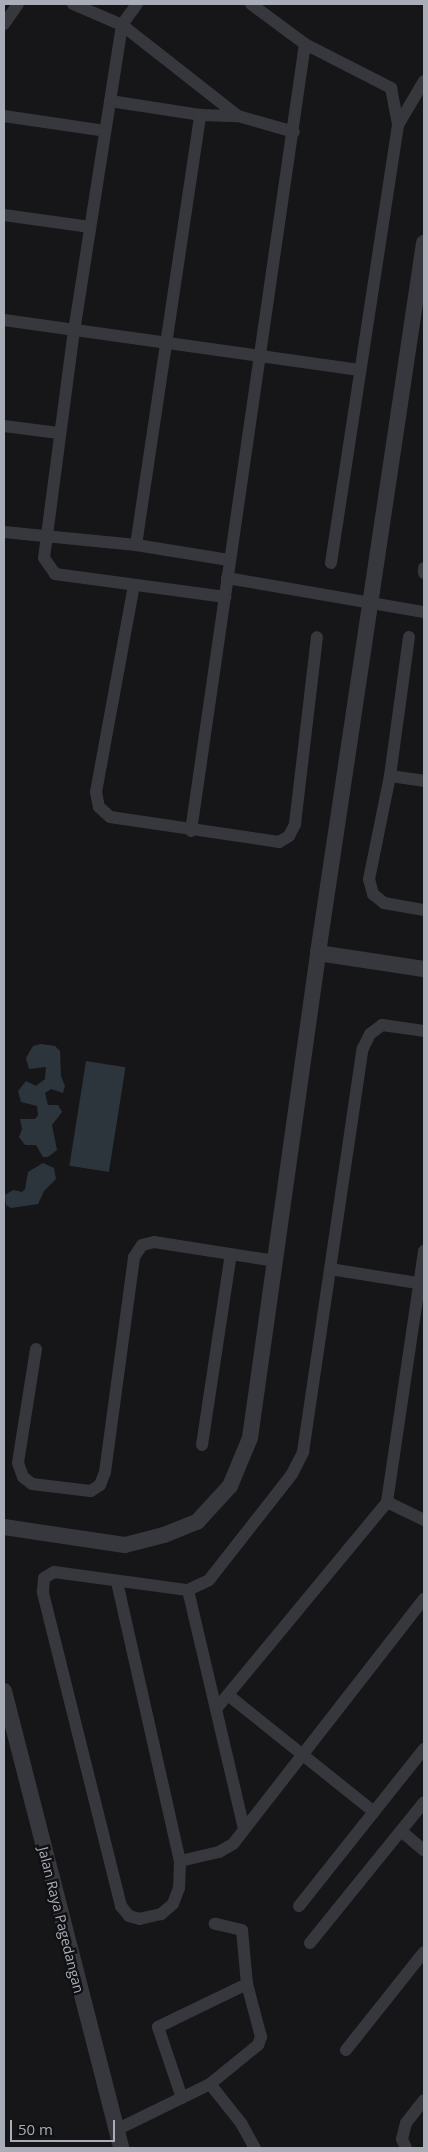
<!DOCTYPE html>
<style>
body{margin:0}
#map{position:relative;width:428px;height:2152px;overflow:hidden;background:#161618;font-family:"Open Sans",sans-serif}
div>[style]{position:absolute}
[style*='--x']{left:calc(var(--x)*1px);top:calc(var(--y)*1px);width:calc(var(--w)*1px);rotate:calc(var(--a)*1deg)}
.water>*{inset:0;background:#2c353c;transform-origin:0 0}
.minor>*{height:12px;margin:-6px;padding:0 6px;transform-origin:6px;border-radius:6px;background:#37383d}
.tertiary>*{height:16px;margin:-8px;padding:0 8px;transform-origin:8px;border-radius:8px;background:#37383d}
span{translate:-50% -50%;white-space:nowrap;text-align:center;line-height:1.15;-webkit-text-stroke:5px #111113;paint-order:stroke}
.street-label{font-size:14px;color:#a8adb8}
.frame{position:absolute;inset:0;border:5px solid #a8adb8;pointer-events:none}
.scale{position:absolute;left:10px;top:2120px;width:105px;height:22px;box-sizing:border-box;border:2px solid #a8adb8;border-top:0;padding-left:6px;font-size:15px;line-height:18px;white-space:nowrap;color:#a8adb8;-webkit-text-stroke:4px #111113;paint-order:stroke}
</style>
<div id="map">
<div class="water">
<i style="clip-path:polygon(41px 1044px,55px 1046px,60px 1051px,61px 1076px,65px 1086px,63px 1093px,51px 1089px,45px 1093px,48px 1105px,58px 1105px,62px 1112px,52px 1125px,57px 1150px,48px 1157px,43px 1157px,36px 1145px,25px 1145px,19px 1137px,22px 1129px,20px 1119px,35px 1119px,38px 1115px,37px 1106px,21px 1102px,18px 1091px,26px 1081px,36px 1086px,45px 1079px,46px 1067px,29px 1069px,26px 1058px,33px 1046px)"></i>
<i style="left:86px;top:1061px;width:40px;height:106px;rotate:9deg"></i>
<i style="clip-path:polygon(43px 1163px,54px 1168px,56px 1179px,44px 1191px,38px 1204px,11px 1208px,6px 1205px,5px 1195px,13px 1190px,22px 1192px,25px 1189px,28px 1172px)"></i>
</div>
<div class="minor">
<i style="--x:73;--y:4;--w:53;--a:23.2"></i>
<i style="--x:122;--y:25;--w:147;--a:38.1"></i>
<i style="--x:137;--y:4;--w:26;--a:126"></i>
<i style="--x:122;--y:25;--w:309;--a:98.9"></i>
<i style="--x:74;--y:330;--w:230;--a:97.5"></i>
<i style="--x:44;--y:558;--w:19;--a:55"></i>
<i style="--x:55;--y:574;--w:172;--a:7.7"></i>
<i style="--x:251;--y:4;--w:67;--a:36.5"></i>
<i style="--x:305;--y:44;--w:97;--a:27.1"></i>
<i style="--x:391;--y:88;--w:38;--a:79"></i>
<i style="--x:398;--y:125;--w:443;--a:98.7"></i>
<i style="--x:4;--y:24;--w:24;--a:-55"></i>
<i style="--x:110;--y:101;--w:91;--a:8.8"></i>
<i style="--x:200;--y:115;--w:38;--a:2"></i>
<i style="--x:238;--y:116;--w:58;--a:15.9"></i>
<i style="--x:4;--y:116;--w:102;--a:8.4"></i>
<i style="--x:398;--y:125;--w:51;--a:-59.4"></i>
<i style="--x:4;--y:215;--w:87;--a:7.9"></i>
<i style="--x:4;--y:320;--w:359;--a:8"></i>
<i style="--x:4;--y:426;--w:55;--a:7.3"></i>
<i style="--x:4;--y:532;--w:133;--a:5.6"></i>
<i style="--x:136;--y:545;--w:94;--a:9.2"></i>
<i style="--x:136;--y:545;--w:435;--a:-81.5"></i>
<i style="--x:424;--y:573;--w:5;--a:-90"></i>
<i style="--x:227;--y:578;--w:200;--a:9.8"></i>
<i style="--x:134;--y:585;--w:210;--a:100.4"></i>
<i style="--x:96;--y:792;--w:15;--a:79"></i>
<i style="--x:99;--y:807;--w:15;--a:42"></i>
<i style="--x:110;--y:817;--w:171;--a:8.4"></i>
<i style="--x:279;--y:842;--w:12;--a:-31"></i>
<i style="--x:289;--y:836;--w:13;--a:-63"></i>
<i style="--x:295;--y:824;--w:188;--a:-83.3"></i>
<i style="--x:409;--y:637;--w:140;--a:97.8"></i>
<i style="--x:390;--y:776;--w:105;--a:101.5"></i>
<i style="--x:369;--y:879;--w:16;--a:75"></i>
<i style="--x:373;--y:894;--w:14;--a:39"></i>
<i style="--x:384;--y:903;--w:41;--a:9.9"></i>
<i style="--x:390;--y:776;--w:34;--a:8"></i>
<i style="--x:191;--y:831;--w:795;--a:-81.76"></i>
<i style="--x:330;--y:1269;--w:95;--a:9.1"></i>
<i style="--x:36;--y:1349;--w:115;--a:99"></i>
<i style="--x:18;--y:1463;--w:15;--a:70"></i>
<i style="--x:23;--y:1477;--w:11;--a:38"></i>
<i style="--x:32;--y:1484;--w:59;--a:6.8"></i>
<i style="--x:91;--y:1491;--w:11;--a:-34"></i>
<i style="--x:100;--y:1485;--w:14;--a:-69"></i>
<i style="--x:105;--y:1472;--w:217;--a:-82.3"></i>
<i style="--x:134;--y:1257;--w:14;--a:-56"></i>
<i style="--x:142;--y:1245;--w:12;--a:-14"></i>
<i style="--x:154;--y:1242;--w:122;--a:8.9"></i>
<i style="--x:202;--y:1445;--w:193;--a:-81.4"></i>
<i style="--x:387;--y:1502;--w:41;--a:25.9"></i>
<i style="--x:117;--y:1582;--w:286;--a:77.3"></i>
<i style="--x:180;--y:1861;--w:27;--a:92"></i>
<i style="--x:179;--y:1888;--w:17;--a:111"></i>
<i style="--x:173;--y:1904;--w:16;--a:140"></i>
<i style="--x:161;--y:1914;--w:22;--a:167"></i>
<i style="--x:140;--y:1919;--w:11;--a:-165"></i>
<i style="--x:129;--y:1916;--w:13;--a:-129"></i>
<i style="--x:121;--y:1906;--w:324;--a:-104"></i>
<i style="--x:43;--y:1592;--w:14;--a:-86"></i>
<i style="--x:44;--y:1578;--w:12;--a:-31"></i>
<i style="--x:54;--y:1572;--w:135;--a:7.7"></i>
<i style="--x:188;--y:1590;--w:23;--a:-25"></i>
<i style="--x:209;--y:1580;--w:135;--a:-51.9"></i>
<i style="--x:292;--y:1474;--w:25;--a:-63"></i>
<i style="--x:303;--y:1452;--w:408;--a:-81.6"></i>
<i style="--x:363;--y:1048;--w:16;--a:-63"></i>
<i style="--x:370;--y:1034;--w:15;--a:-37"></i>
<i style="--x:382;--y:1025;--w:42;--a:8.1"></i>
<i style="--x:188;--y:1590;--w:245;--a:76.8"></i>
<i style="--x:228;--y:1695;--w:187;--a:38.7"></i>
<i style="--x:216;--y:1709;--w:268;--a:-50.4"></i>
<i style="--x:387;--y:1502;--w:254;--a:-81.6"></i>
<i style="--x:401;--y:1831;--w:30;--a:40"></i>
<i style="--x:180;--y:1861;--w:40;--a:-13"></i>
<i style="--x:219;--y:1852;--w:16;--a:-30"></i>
<i style="--x:233;--y:1844;--w:311;--a:-52.1"></i>
<i style="--x:299;--y:1906;--w:201;--a:-51.5"></i>
<i style="--x:310;--y:1943;--w:181;--a:-51"></i>
<i style="--x:346;--y:2050;--w:125;--a:-51.5"></i>
<i style="--x:210;--y:2084;--w:62;--a:-39.1"></i>
<i style="--x:258;--y:2045;--w:9;--a:-69"></i>
<i style="--x:261;--y:2037;--w:55;--a:-104.8"></i>
<i style="--x:182;--y:2098;--w:75;--a:-108.7"></i>
<i style="--x:158;--y:2027;--w:99;--a:-25.8"></i>
<i style="--x:247;--y:1984;--w:54;--a:-95.3"></i>
<i style="--x:242;--y:1930;--w:28;--a:-167"></i>
<i style="--x:116;--y:2130;--w:105;--a:-26.1"></i>
<i style="--x:210;--y:2084;--w:50;--a:51.5"></i>
<i style="--x:241;--y:2123;--w:29;--a:61"></i>
<i style="--x:406;--y:2148;--w:10;--a:-114"></i>
<i style="--x:402;--y:2139;--w:16;--a:-76"></i>
<i style="--x:406;--y:2123;--w:29;--a:-52"></i>
</div>
<div class="tertiary">
<i style="--x:318;--y:953;--w:107;--a:8.6"></i>
<i style="--x:4;--y:1527;--w:122;--a:8.5"></i>
<i style="--x:125;--y:1545;--w:40;--a:-14.4"></i>
<i style="--x:164;--y:1535;--w:35;--a:-22"></i>
<i style="--x:197;--y:1522;--w:49;--a:-47.5"></i>
<i style="--x:230;--y:1486;--w:52;--a:-67.4"></i>
<i style="--x:250;--y:1438;--w:490;--a:-82"></i>
<i style="--x:318;--y:953;--w:718;--a:-81.51"></i>
<i style="--x:4;--y:1691;--w:472;--a:75.6"></i>
</div>
<div class="street-label">
<span style="left:61px;top:1920px;rotate:76deg">Jalan Raya Pagedangan</span>
</div>
<div class="frame"></div>
<div class="scale">50 m</div>
</div>
